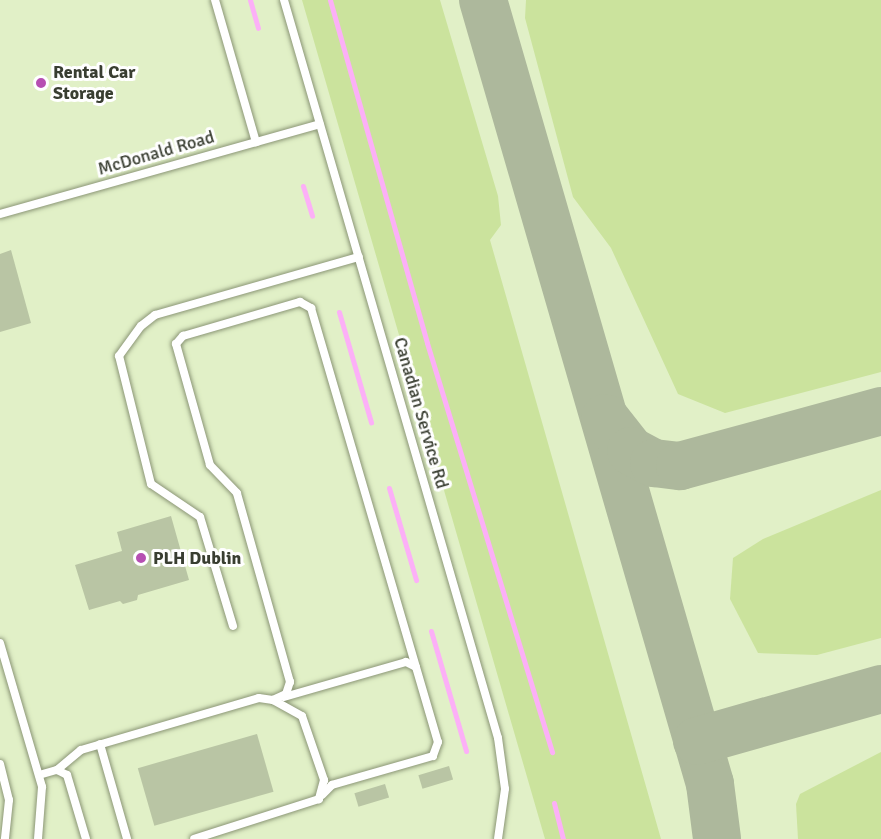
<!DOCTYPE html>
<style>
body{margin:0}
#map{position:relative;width:881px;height:839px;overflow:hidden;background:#eefbd8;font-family:Signika,sans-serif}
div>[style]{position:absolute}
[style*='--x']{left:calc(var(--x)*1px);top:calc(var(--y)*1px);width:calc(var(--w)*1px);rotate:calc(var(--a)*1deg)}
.built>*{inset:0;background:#e1f0c7;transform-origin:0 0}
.green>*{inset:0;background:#cbe39d}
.stream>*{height:5px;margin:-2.5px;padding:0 2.5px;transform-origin:2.5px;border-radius:2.5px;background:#fcb0f7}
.taxiway>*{height:48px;margin:-24px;padding:0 24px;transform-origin:24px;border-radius:24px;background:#adb89c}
.building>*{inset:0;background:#b9c5a4;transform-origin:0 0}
.roads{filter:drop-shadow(0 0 2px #8b9676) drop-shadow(0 0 2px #8b9676)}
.lane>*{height:8px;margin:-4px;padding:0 4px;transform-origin:4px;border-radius:4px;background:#fff}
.dots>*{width:16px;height:16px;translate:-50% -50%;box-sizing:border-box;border:3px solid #fff;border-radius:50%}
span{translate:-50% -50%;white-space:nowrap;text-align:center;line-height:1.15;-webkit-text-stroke:6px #fff;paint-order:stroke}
.poi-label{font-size:18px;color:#393e31;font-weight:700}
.left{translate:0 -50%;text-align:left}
.street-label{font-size:18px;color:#393e31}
</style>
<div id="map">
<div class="built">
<i style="left:0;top:0;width:881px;height:839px"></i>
</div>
<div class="green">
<i style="clip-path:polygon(302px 0,440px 0,498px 196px,501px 225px,490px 240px,661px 839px,545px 839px)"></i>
<i style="clip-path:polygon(526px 0,881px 0,881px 372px,725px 413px,678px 394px,611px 248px,573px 197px,525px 18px)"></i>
<i style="clip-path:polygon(881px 490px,881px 638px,817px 655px,758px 653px,730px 599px,733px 558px,763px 539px)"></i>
<i style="clip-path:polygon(881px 752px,881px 839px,798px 839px,796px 804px,800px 794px)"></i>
</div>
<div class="stream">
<i style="--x:250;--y:0;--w:29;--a:74"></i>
<i style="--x:330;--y:0;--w:356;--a:74.2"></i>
<i style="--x:427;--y:343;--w:428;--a:73"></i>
<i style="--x:303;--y:186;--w:31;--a:73"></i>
<i style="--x:339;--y:312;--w:115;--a:73.8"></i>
<i style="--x:389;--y:488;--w:96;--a:73.6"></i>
<i style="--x:431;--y:631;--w:125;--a:73.7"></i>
<i style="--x:554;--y:803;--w:37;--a:76"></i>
</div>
<div class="taxiway">
<i style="--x:483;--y:0;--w:816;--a:73.85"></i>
<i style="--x:710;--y:784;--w:55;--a:82.7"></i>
<i style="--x:605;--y:418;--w:42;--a:51.8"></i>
<i style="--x:631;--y:451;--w:26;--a:28"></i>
<i style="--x:654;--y:463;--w:26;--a:7"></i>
<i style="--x:680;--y:466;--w:208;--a:-15.3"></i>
<i style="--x:697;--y:741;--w:191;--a:-15.8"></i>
</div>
<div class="building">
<i style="clip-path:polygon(11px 250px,31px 323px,0 332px,0 254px)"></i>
<i style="clip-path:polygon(171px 516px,189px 580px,138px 595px,137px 600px,123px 604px,120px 601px,89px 610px,75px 565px,122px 551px,117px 532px)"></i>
<i style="left:257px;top:734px;width:60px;height:124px;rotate:74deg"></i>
<i style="left:449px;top:766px;width:14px;height:32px;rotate:73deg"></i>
<i style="left:385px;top:784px;width:14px;height:32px;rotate:73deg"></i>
</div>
<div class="roads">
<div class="lane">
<i style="--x:215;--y:0;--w:148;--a:73.9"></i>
<i style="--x:284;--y:0;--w:768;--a:73.83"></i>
<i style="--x:498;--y:738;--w:51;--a:82.2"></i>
<i style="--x:505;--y:789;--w:50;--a:98"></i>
<i style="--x:0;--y:214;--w:332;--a:-15.7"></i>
<i style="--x:233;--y:626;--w:114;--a:-106.8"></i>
<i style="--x:200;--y:517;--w:59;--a:-146"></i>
<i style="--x:151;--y:484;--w:132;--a:-104"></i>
<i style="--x:119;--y:356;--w:37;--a:-54"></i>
<i style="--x:141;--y:326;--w:18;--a:-38"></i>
<i style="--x:155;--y:315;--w:212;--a:-15.9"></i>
<i style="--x:0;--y:643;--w:150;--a:73.7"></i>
<i style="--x:42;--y:787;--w:52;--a:94.4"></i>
<i style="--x:284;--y:697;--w:127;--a:-16"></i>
<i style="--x:406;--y:662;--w:11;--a:27"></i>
<i style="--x:273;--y:700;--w:14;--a:-25"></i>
<i style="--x:286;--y:694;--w:13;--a:-72"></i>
<i style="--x:290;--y:682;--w:196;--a:-105.7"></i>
<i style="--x:237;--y:493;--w:39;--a:-134"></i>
<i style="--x:210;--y:465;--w:126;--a:-105.7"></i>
<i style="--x:176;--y:344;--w:11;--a:-49"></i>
<i style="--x:183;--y:336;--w:122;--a:-16.2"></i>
<i style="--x:300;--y:302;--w:13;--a:29"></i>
<i style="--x:311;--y:308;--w:452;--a:73.7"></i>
<i style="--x:438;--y:742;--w:15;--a:110"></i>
<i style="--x:433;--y:756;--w:105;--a:164"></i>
<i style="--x:332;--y:785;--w:14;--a:135"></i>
<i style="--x:100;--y:744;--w:99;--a:74.1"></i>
<i style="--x:0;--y:764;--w:37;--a:76"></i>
<i style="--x:9;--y:800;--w:39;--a:96"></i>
<i style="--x:39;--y:775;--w:19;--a:-16"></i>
<i style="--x:86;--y:839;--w:67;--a:-106.5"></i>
<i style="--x:67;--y:775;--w:11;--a:-153"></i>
<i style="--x:57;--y:770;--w:31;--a:-40"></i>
<i style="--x:81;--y:750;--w:185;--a:-16.3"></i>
<i style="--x:259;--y:698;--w:14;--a:8"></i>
<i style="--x:273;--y:700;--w:33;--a:29"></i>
<i style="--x:302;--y:716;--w:68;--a:71"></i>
<i style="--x:324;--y:780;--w:20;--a:105"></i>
<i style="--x:319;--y:799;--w:131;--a:162.3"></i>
</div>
</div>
<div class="dots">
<i style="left:41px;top:83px;background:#b64fb2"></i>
<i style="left:141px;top:558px;background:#b64fb2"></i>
</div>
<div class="poi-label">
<span class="left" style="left:53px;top:83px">Rental Car<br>Storage</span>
<span class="left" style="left:153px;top:558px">PLH Dublin</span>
</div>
<div class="street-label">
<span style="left:156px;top:153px;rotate:-16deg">McDonald Road</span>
<span style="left:421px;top:413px;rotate:74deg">Canadian Service Rd</span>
</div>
</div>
